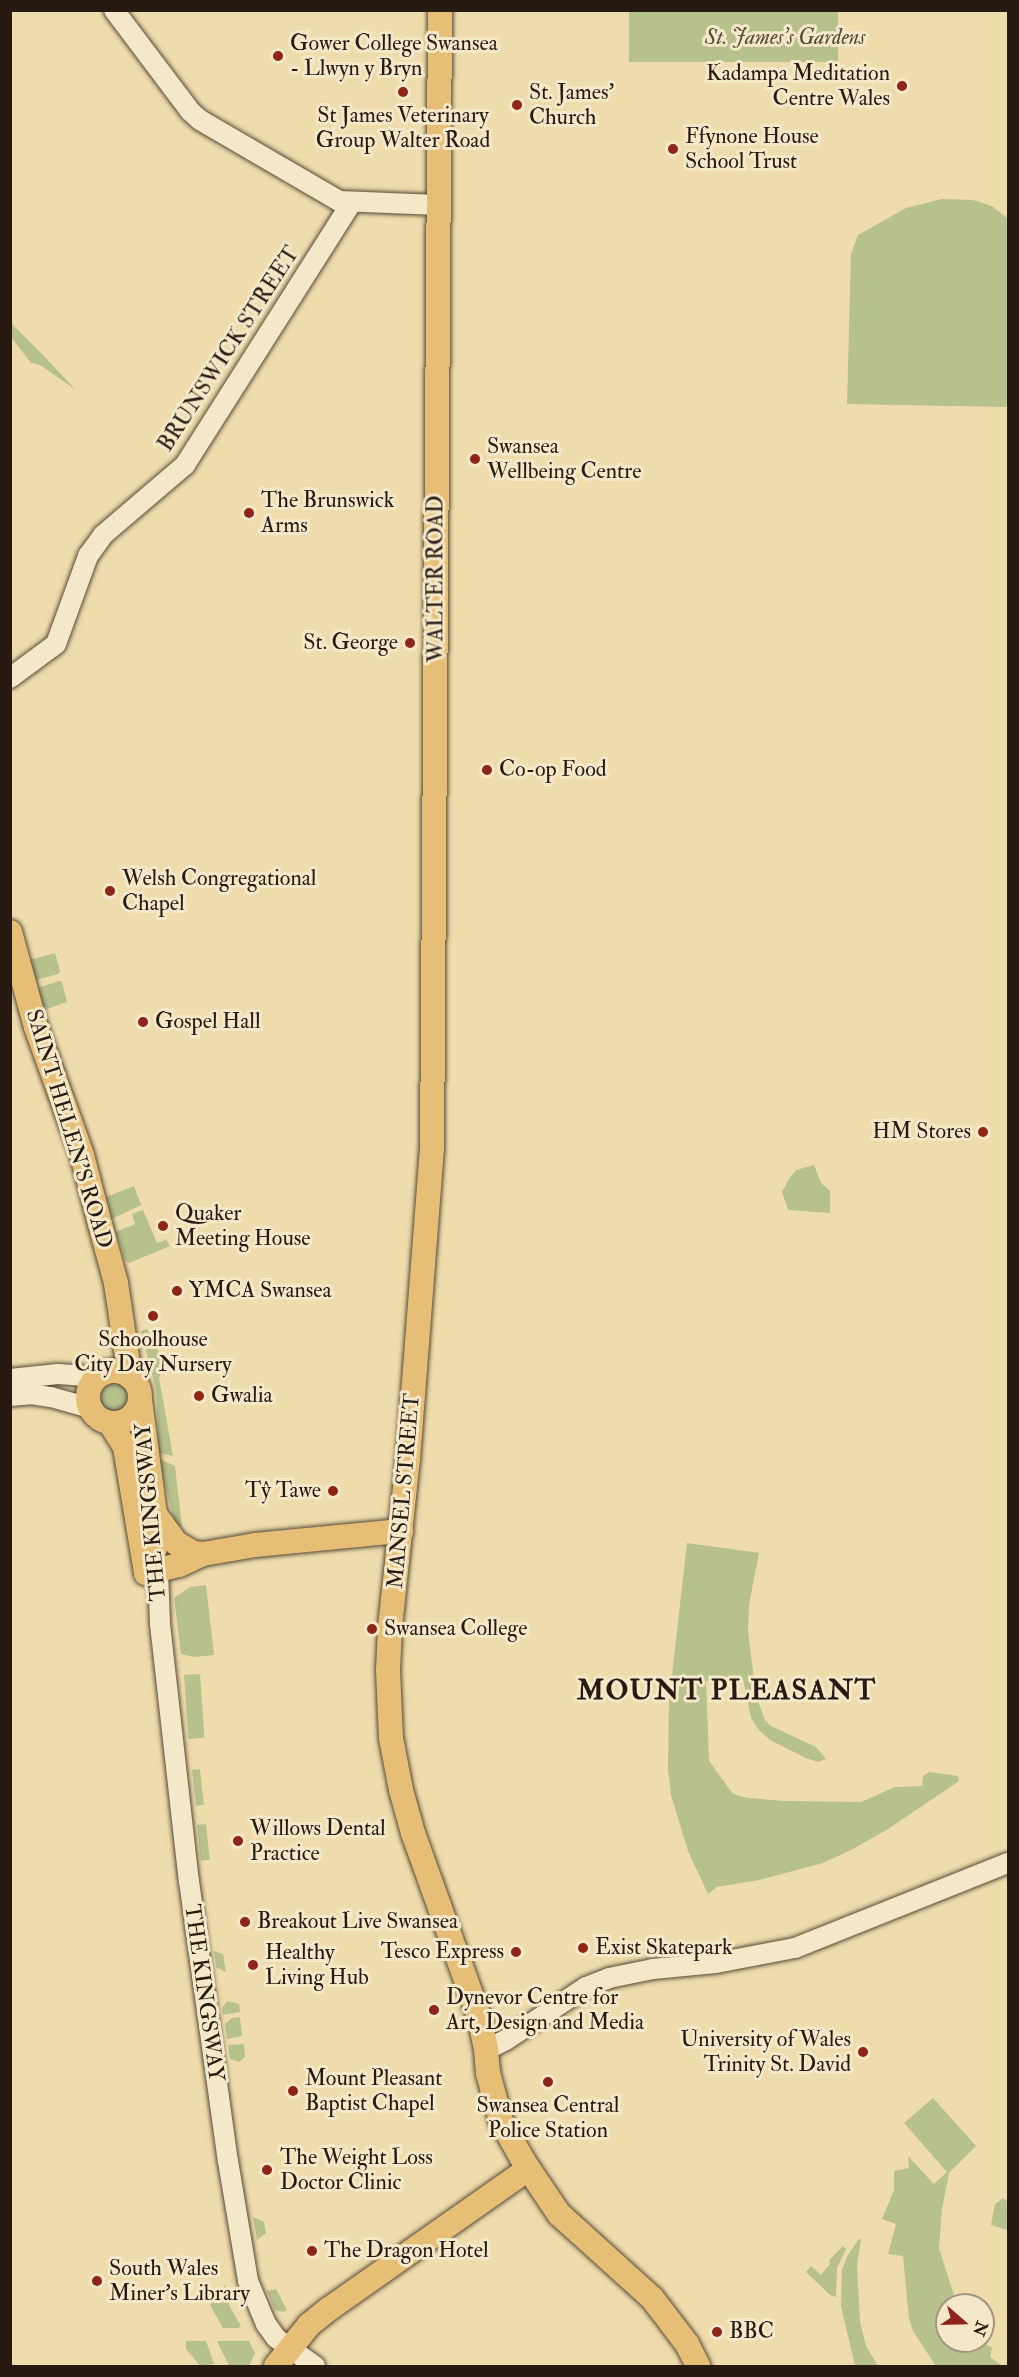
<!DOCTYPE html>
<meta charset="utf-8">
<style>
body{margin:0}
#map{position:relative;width:1019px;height:2377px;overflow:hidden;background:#eedcac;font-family:"IM FELL Double Pica",serif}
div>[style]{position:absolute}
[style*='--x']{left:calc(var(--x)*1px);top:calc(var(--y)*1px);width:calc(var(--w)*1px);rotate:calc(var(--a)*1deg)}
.green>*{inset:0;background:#b6c18c;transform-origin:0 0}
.round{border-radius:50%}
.roads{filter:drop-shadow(0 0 2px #584a39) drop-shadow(0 0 2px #584a39)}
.minor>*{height:20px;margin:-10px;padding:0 10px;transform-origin:10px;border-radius:10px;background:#f4e8c9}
.major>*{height:24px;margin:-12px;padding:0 12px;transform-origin:12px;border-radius:12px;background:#e7be76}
.major>.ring{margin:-12px;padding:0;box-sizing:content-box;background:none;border:24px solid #e7be76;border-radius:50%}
.dots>*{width:16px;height:16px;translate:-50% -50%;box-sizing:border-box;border:3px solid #f4e8c9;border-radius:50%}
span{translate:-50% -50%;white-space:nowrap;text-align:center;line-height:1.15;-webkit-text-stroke:6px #f4e8c9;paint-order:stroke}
.park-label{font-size:22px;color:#514c37;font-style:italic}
.poi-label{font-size:22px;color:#261a13}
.left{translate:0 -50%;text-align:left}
.right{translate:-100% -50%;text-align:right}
.street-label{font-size:22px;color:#261a13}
.district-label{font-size:28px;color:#261a13;font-weight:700;letter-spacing:1.5px}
.frame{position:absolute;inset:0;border:12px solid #261a13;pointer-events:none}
.north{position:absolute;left:935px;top:2293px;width:60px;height:60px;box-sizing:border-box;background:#f4e8c9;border:2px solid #a29680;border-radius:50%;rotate:110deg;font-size:16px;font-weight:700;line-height:24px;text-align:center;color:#261a13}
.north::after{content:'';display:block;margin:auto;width:21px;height:27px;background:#8f2418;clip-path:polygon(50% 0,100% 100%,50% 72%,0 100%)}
</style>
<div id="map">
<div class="green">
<i style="left:629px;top:11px;width:209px;height:51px"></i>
<i style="clip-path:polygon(942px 199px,973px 200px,992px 206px,1008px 219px,1008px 399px,1006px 407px,847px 404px,851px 254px,858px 235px,906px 208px)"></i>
<i style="clip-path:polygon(10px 322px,40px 352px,76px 390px,40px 365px,31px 363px,11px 337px)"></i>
<i style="clip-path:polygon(55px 953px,60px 971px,58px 974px,36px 980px,30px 960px)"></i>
<i style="clip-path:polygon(59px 981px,62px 982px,67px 1002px,44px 1010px,38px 988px)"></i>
<i style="clip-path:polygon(814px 1165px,821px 1183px,830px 1191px,830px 1213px,788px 1210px,782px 1192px,789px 1179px,796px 1170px)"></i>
<i style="clip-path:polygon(134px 1186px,141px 1205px,112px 1219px,106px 1197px)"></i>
<i style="clip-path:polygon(143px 1210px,157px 1243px,166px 1240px,170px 1246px,129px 1263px,125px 1260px,116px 1232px,135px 1224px,132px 1214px)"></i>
<i style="clip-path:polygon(147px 1329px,168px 1369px,161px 1373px,159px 1378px,173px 1456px,159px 1453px,156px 1389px,141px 1331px)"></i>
<i class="round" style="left:97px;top:1380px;width:34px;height:34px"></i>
<i style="clip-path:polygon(159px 1459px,175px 1466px,182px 1527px,175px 1525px)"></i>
<i style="clip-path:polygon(687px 1543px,759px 1553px,749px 1605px,748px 1631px,756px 1696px,765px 1720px,771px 1726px,816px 1747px,826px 1759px,818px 1762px,806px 1758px,770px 1740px,759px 1730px,751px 1718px,743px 1679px,706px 1681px,709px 1761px,733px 1794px,748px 1798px,785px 1801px,861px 1802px,895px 1787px,922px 1786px,923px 1776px,929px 1772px,958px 1776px,959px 1781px,888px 1829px,851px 1850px,823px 1863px,759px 1880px,717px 1887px,708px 1894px,688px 1851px,671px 1795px,668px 1769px,669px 1701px)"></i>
<i style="clip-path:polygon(206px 1585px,214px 1655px,194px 1657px,181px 1654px,174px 1598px,190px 1587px)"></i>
<i style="left:200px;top:1674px;width:64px;height:16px;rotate:86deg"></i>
<i style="left:200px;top:1769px;width:36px;height:8px;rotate:84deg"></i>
<i style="left:206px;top:1824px;width:36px;height:9px;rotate:84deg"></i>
<i style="clip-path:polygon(214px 1951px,223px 1954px,226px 1972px,216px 1967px)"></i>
<i style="clip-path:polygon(227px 2001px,239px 2004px,240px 2012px,223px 2015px,222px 2008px)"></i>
<i style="clip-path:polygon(240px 2017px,242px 2036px,227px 2039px,225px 2024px,232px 2018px)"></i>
<i style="clip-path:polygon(244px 2044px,245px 2057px,239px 2062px,230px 2059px,228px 2045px)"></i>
<i style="clip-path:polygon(933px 2098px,976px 2146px,949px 2173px,942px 2209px,939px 2248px,957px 2305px,947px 2305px,947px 2341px,981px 2341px,992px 2348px,990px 2357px,1002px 2366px,936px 2366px,913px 2331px,909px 2319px,903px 2256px,888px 2254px,896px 2224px,882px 2219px,894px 2190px,894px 2171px,909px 2168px,908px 2156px,934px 2184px,947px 2172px,904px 2123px)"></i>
<i style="clip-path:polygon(1003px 2198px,1008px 2202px,1008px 2230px,991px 2225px,995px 2204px)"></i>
<i style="clip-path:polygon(253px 2217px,264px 2222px,266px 2233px,257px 2240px)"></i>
<i style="clip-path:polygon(861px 2239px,857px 2265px,860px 2322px,866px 2346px,878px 2366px,855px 2366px,841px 2306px,842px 2269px,848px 2255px,858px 2240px)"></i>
<i style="clip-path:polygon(843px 2246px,846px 2249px,837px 2268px,836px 2297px,830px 2295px,806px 2272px,811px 2266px,821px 2275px,830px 2264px,829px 2260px)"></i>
<i style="clip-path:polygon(225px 2285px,230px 2307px,241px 2326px,238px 2328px,223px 2328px,210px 2305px)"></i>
<i style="clip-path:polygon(276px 2289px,287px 2310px,283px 2312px,275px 2310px,267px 2291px)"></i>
<i style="clip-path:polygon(186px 2341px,206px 2341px,214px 2364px,200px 2366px,186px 2349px)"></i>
<i style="clip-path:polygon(217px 2341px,249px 2341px,255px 2353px,249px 2366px,229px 2366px)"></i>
</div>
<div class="roads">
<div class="minor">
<i style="--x:114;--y:10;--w:126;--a:53"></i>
<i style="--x:190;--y:111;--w:13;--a:42"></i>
<i style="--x:200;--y:120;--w:161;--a:30.2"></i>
<i style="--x:339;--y:201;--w:100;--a:2.3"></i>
<i style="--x:10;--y:678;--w:57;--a:-36.5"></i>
<i style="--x:56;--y:644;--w:94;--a:-70"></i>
<i style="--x:88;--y:556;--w:26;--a:-54"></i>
<i style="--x:103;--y:535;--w:108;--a:-40.5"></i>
<i style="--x:185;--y:465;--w:310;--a:-57.6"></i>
<i style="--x:10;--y:1379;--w:48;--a:-5.9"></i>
<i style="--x:58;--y:1374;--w:39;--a:4"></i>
<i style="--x:10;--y:1396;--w:21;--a:-5"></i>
<i style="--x:31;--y:1394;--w:20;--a:9"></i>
<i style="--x:51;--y:1397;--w:41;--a:15.8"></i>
<i style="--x:158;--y:1571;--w:53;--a:87.8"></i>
<i style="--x:160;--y:1624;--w:259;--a:83.6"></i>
<i style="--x:189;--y:1881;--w:283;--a:82.1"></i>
<i style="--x:228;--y:2161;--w:122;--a:80.5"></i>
<i style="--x:248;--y:2281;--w:47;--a:67.3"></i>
<i style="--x:266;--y:2324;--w:17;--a:54"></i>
<i style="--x:276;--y:2338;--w:48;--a:35.7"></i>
<i style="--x:486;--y:2050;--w:22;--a:-27"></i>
<i style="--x:506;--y:2040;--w:96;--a:-33.5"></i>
<i style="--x:586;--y:1987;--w:25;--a:-21"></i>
<i style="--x:609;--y:1978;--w:45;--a:-11.6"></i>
<i style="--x:653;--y:1969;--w:63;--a:-5.4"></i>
<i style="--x:716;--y:1963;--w:80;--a:-10.8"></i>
<i style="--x:795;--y:1948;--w:229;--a:-21.8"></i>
</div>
<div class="major">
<i style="--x:440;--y:10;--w:1138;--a:90.4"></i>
<i style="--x:432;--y:1148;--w:312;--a:94.4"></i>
<i style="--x:408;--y:1459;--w:170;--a:96.1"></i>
<i style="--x:390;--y:1628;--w:42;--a:92.7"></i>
<i style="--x:388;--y:1670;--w:68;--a:87.5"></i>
<i style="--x:391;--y:1738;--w:53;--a:79.1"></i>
<i style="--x:401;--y:1790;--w:45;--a:74.4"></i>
<i style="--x:413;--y:1833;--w:195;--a:70.2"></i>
<i style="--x:479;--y:2016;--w:35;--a:78"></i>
<i style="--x:486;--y:2050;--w:23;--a:85"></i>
<i style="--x:488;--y:2073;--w:50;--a:74.8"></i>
<i style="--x:501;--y:2121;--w:47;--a:60.7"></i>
<i style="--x:524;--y:2162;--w:63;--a:56.1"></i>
<i style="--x:559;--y:2214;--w:125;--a:42.1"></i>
<i style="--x:652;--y:2298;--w:58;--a:52.7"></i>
<i style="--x:687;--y:2344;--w:25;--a:63"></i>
<i style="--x:10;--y:932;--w:98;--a:74.7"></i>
<i style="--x:36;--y:1027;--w:136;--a:70.2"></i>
<i style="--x:82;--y:1155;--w:71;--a:75.4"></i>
<i style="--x:100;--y:1224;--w:61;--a:74.8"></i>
<i style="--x:116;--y:1283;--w:95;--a:81.5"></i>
<i class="ring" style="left:88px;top:1371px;width:28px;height:28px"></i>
<i style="--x:140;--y:1400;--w:115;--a:82.5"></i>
<i style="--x:155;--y:1514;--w:12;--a:99"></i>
<i style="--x:153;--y:1526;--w:23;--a:85"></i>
<i style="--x:110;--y:1423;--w:28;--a:58"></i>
<i style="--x:125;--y:1447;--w:128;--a:80.5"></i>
<i style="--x:146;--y:1573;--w:34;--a:-14"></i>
<i style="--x:179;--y:1565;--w:26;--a:-25"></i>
<i style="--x:203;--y:1554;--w:53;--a:-9.8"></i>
<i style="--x:255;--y:1545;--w:147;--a:-5.5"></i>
<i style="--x:155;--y:1514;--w:36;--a:54"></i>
<i style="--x:176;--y:1543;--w:20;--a:30"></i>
<i style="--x:193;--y:1553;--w:10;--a:6"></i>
<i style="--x:276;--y:2366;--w:53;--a:-51.2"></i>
<i style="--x:309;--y:2325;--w:26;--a:-39"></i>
<i style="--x:329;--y:2309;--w:243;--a:-35.1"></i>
</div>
</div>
<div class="dots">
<i style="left:278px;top:56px;background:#8f2418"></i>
<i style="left:902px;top:86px;background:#8f2418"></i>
<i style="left:403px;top:92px;background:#8f2418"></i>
<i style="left:517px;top:105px;background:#8f2418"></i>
<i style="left:673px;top:149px;background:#8f2418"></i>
<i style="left:475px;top:459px;background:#8f2418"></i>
<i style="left:249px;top:513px;background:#8f2418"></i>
<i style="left:410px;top:643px;background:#8f2418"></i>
<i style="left:487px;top:770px;background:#8f2418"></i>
<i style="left:110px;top:891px;background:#8f2418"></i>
<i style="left:143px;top:1022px;background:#8f2418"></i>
<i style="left:983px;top:1132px;background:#8f2418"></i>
<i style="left:163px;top:1226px;background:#8f2418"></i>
<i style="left:177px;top:1291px;background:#8f2418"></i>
<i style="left:153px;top:1316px;background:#8f2418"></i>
<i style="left:199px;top:1396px;background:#8f2418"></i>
<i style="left:333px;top:1491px;background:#8f2418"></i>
<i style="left:372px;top:1629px;background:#8f2418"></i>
<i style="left:238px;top:1841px;background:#8f2418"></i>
<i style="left:245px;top:1922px;background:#8f2418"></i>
<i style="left:583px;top:1948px;background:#8f2418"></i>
<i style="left:516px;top:1952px;background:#8f2418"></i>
<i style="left:253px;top:1965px;background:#8f2418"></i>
<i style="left:434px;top:2010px;background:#8f2418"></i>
<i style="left:863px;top:2052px;background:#8f2418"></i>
<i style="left:548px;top:2082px;background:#8f2418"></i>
<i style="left:293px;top:2091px;background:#8f2418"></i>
<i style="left:267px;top:2170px;background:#8f2418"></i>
<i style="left:312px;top:2251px;background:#8f2418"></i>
<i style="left:97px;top:2281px;background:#8f2418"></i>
<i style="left:717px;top:2332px;background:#8f2418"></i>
</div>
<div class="park-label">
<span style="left:785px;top:38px">St. James's Gardens</span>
</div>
<div class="poi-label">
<span class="left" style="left:290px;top:56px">Gower College Swansea<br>- Llwyn y Bryn</span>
<span class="right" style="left:890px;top:86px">Kadampa Meditation<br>Centre Wales</span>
<span class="left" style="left:529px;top:105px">St. James'<br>Church</span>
<span style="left:403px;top:128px">St James Veterinary<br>Group Walter Road</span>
<span class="left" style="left:685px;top:149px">Ffynone House<br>School Trust</span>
<span class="left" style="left:487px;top:459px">Swansea<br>Wellbeing Centre</span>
<span class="left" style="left:261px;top:513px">The Brunswick<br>Arms</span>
<span class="right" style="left:398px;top:643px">St. George</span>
<span class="left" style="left:499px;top:770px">Co-op Food</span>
<span class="left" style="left:122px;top:891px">Welsh Congregational<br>Chapel</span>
<span class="left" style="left:155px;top:1022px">Gospel Hall</span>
<span class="right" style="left:971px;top:1132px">HM Stores</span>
<span class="left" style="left:175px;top:1226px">Quaker<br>Meeting House</span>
<span class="left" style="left:189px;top:1291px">YMCA Swansea</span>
<span style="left:153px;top:1352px">Schoolhouse<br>City Day Nursery</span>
<span class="left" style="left:211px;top:1396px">Gwalia</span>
<span class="right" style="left:321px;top:1491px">Tŷ Tawe</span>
<span class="left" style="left:384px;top:1629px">Swansea College</span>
<span class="left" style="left:250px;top:1841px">Willows Dental<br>Practice</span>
<span class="left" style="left:257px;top:1922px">Breakout Live Swansea</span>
<span class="left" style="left:595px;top:1948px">Exist Skatepark</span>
<span class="left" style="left:265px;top:1965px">Healthy<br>Living Hub</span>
<span class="right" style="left:504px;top:1952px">Tesco Express</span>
<span class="left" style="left:446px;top:2010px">Dynevor Centre for<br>Art, Design and Media</span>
<span class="right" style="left:851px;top:2052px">University of Wales<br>Trinity St. David</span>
<span class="left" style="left:305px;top:2091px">Mount Pleasant<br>Baptist Chapel</span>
<span style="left:548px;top:2118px">Swansea Central<br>Police Station</span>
<span class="left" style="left:280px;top:2170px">The Weight Loss<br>Doctor Clinic</span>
<span class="left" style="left:324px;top:2251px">The Dragon Hotel</span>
<span class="left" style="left:109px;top:2281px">South Wales<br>Miner's Library</span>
<span class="left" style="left:729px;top:2332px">BBC</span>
</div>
<div class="street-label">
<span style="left:229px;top:349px;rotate:-57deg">BRUNSWICK STREET</span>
<span style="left:436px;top:579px;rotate:-90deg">WALTER ROAD</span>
<span style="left:69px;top:1129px;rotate:73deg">SAINT HELEN'S ROAD</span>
<span style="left:404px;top:1491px;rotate:-85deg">MANSEL STREET</span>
<span style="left:151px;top:1512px;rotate:-95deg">THE KINGSWAY</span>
<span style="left:204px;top:1993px;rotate:82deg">THE KINGSWAY</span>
</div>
<div class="district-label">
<span style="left:727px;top:1691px">MOUNT PLEASANT</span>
</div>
<div class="frame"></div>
<div class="north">N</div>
</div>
